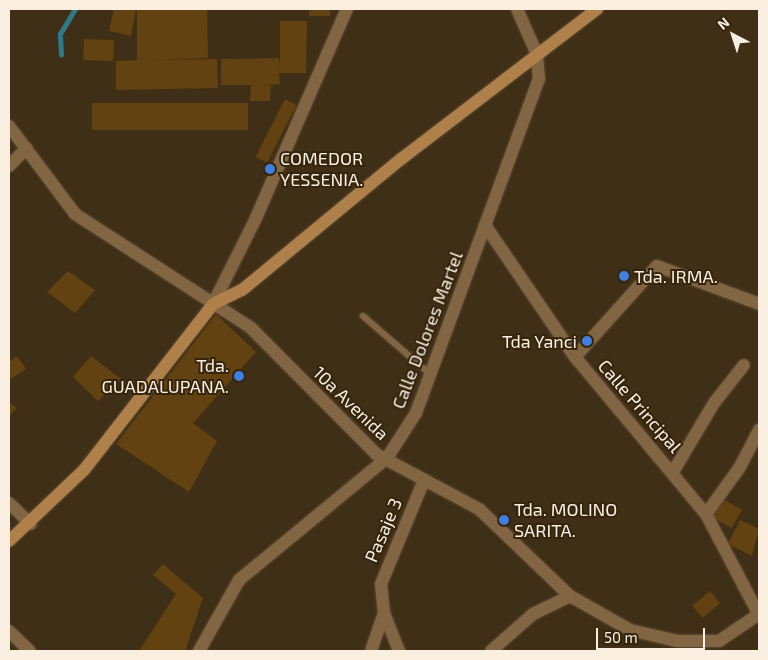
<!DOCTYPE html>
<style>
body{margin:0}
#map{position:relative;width:768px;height:660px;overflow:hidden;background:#402f17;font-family:"Exo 2",sans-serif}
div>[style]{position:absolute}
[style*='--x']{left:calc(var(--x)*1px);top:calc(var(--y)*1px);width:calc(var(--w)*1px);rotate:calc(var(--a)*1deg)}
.stream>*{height:4.5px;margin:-2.25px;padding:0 2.25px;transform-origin:2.25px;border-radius:2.25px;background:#2e7a89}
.building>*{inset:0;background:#614210;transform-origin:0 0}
.roads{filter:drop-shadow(0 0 1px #5e4e37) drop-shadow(0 0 1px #5e4e37)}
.lane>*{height:6px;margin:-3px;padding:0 3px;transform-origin:3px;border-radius:3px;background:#826543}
.street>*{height:12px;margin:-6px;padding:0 6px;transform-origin:6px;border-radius:6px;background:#826543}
.secondary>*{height:12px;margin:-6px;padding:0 6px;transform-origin:6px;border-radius:6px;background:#af8049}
.dots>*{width:14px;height:14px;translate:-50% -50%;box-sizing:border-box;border:2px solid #35250d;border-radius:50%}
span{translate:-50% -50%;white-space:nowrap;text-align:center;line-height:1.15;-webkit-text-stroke:4px #35250d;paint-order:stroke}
.poi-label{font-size:18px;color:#f9eee0}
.left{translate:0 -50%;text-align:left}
.right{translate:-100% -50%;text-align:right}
.street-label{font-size:18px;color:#f9eee0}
.frame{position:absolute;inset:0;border:10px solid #f9eee0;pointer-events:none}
.north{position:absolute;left:708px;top:10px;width:50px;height:50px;-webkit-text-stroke:4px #35250d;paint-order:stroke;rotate:320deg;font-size:14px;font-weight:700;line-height:20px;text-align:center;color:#f9eee0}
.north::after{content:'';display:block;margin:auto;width:18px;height:22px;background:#f9eee0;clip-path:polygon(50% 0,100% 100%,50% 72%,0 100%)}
.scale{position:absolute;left:596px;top:628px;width:109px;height:22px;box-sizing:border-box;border:2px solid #f9eee0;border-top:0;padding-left:6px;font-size:15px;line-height:18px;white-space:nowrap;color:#f9eee0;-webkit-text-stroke:4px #35250d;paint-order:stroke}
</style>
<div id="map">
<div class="stream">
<i style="--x:61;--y:55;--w:21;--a:-93"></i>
<i style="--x:60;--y:34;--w:29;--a:-59"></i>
</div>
<div class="building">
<i style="clip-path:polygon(114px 9px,136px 9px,131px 36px,109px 31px)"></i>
<i style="clip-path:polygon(137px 9px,207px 9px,208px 58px,151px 60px,217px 59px,218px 88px,116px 90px,116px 61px,137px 60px)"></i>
<i style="left:309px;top:9px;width:21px;height:7px"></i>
<i style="clip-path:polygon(280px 21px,307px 21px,306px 73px,279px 73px,280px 84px,260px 85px,271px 85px,270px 101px,250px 101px,251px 85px,221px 85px,221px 59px,279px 58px,280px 67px)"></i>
<i style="left:84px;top:39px;width:30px;height:21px;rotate:2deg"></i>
<i style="left:285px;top:99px;width:13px;height:65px;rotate:27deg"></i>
<i style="left:248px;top:103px;width:27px;height:156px;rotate:90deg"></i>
<i style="clip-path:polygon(68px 271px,95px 290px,75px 313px,47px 292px)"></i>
<i style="clip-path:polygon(216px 314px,256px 352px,193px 423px,217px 441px,189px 492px,116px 444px)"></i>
<i style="clip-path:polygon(17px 356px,26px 369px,9px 380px,9px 362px)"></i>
<i style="clip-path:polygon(91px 356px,121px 379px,98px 401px,73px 377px)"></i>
<i style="clip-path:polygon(9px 403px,17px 408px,9px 416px)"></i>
<i style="left:723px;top:499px;width:22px;height:21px;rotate:30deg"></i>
<i style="clip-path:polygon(740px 520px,759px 529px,752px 556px,728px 544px)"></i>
<i style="clip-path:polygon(163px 564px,203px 598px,185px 651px,139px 651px,176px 594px,153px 575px)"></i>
<i style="left:710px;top:591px;width:16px;height:23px;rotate:50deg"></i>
</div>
<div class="roads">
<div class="lane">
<i style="--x:363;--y:316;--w:89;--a:40.9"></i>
</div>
<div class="street">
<i style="--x:9;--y:126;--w:110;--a:53.1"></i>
<i style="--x:75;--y:214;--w:210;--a:32.9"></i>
<i style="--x:251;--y:328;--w:177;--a:45.2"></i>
<i style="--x:376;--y:454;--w:117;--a:28.1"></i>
<i style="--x:479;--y:509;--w:126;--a:43.7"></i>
<i style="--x:570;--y:596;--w:69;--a:29.5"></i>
<i style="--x:630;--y:630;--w:48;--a:13.2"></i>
<i style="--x:677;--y:641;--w:42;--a:0"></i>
<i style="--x:719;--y:641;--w:48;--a:-34"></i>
<i style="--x:9;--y:166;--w:25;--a:-45"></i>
<i style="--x:485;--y:225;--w:160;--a:55.7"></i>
<i style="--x:575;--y:357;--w:204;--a:50.2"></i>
<i style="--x:706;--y:514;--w:114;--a:62.3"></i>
<i style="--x:213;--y:304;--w:96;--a:-63.4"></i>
<i style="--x:256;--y:218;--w:228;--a:-66.5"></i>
<i style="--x:575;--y:357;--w:122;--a:-48"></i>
<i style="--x:657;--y:266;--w:109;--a:20.4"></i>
<i style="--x:673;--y:472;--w:80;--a:-59.3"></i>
<i style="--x:714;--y:403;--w:48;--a:-51.7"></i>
<i style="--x:9;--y:503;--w:30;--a:44"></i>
<i style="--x:706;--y:514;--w:58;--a:-54.1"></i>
<i style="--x:740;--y:467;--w:42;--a:-62.8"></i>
<i style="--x:384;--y:613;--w:41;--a:68.5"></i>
<i style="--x:9;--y:631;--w:29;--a:44"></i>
<i style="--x:199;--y:651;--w:81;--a:-60.6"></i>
<i style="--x:239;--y:580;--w:192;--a:-39.5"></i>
<i style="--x:387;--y:458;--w:54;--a:-57.2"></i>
<i style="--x:416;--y:413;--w:356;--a:-69.8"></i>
<i style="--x:539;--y:79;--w:25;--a:-95"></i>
<i style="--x:537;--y:54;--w:49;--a:-114"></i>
<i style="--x:371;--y:651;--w:40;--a:-71.1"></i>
<i style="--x:384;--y:613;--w:29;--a:-96"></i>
<i style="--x:381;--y:584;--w:113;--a:-67.5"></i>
<i style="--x:491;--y:651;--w:56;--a:-41.4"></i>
<i style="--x:533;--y:614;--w:41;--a:-25.9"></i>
</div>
<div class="secondary">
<i style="--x:9;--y:541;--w:103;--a:-43.4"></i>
<i style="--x:84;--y:470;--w:210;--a:-52.1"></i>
<i style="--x:213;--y:304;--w:32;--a:-26"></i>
<i style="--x:242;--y:290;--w:206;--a:-39.5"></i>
<i style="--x:401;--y:159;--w:247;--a:-37.4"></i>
</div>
</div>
<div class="dots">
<i style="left:270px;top:169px;background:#3f7fe0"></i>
<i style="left:624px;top:276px;background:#3f7fe0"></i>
<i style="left:587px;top:341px;background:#3f7fe0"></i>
<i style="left:239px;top:376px;background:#3f7fe0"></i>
<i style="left:504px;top:520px;background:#3f7fe0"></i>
</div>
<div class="poi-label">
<span class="left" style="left:280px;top:169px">COMEDOR<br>YESSENIA.</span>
<span class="left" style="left:634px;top:276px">Tda. IRMA.</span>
<span class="right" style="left:577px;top:341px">Tda Yanci</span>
<span class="right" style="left:229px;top:376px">Tda.<br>GUADALUPANA.</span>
<span class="left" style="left:514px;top:520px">Tda. MOLINO<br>SARITA.</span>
</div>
<div class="street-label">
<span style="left:427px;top:330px;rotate:-69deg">Calle Dolores Martel</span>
<span style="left:351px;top:403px;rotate:44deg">10a Avenida</span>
<span style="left:640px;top:406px;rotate:49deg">Calle Principal</span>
<span style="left:383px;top:530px;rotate:-67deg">Pasaje 3</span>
</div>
<div class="frame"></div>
<div class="north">N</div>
<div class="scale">50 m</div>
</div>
